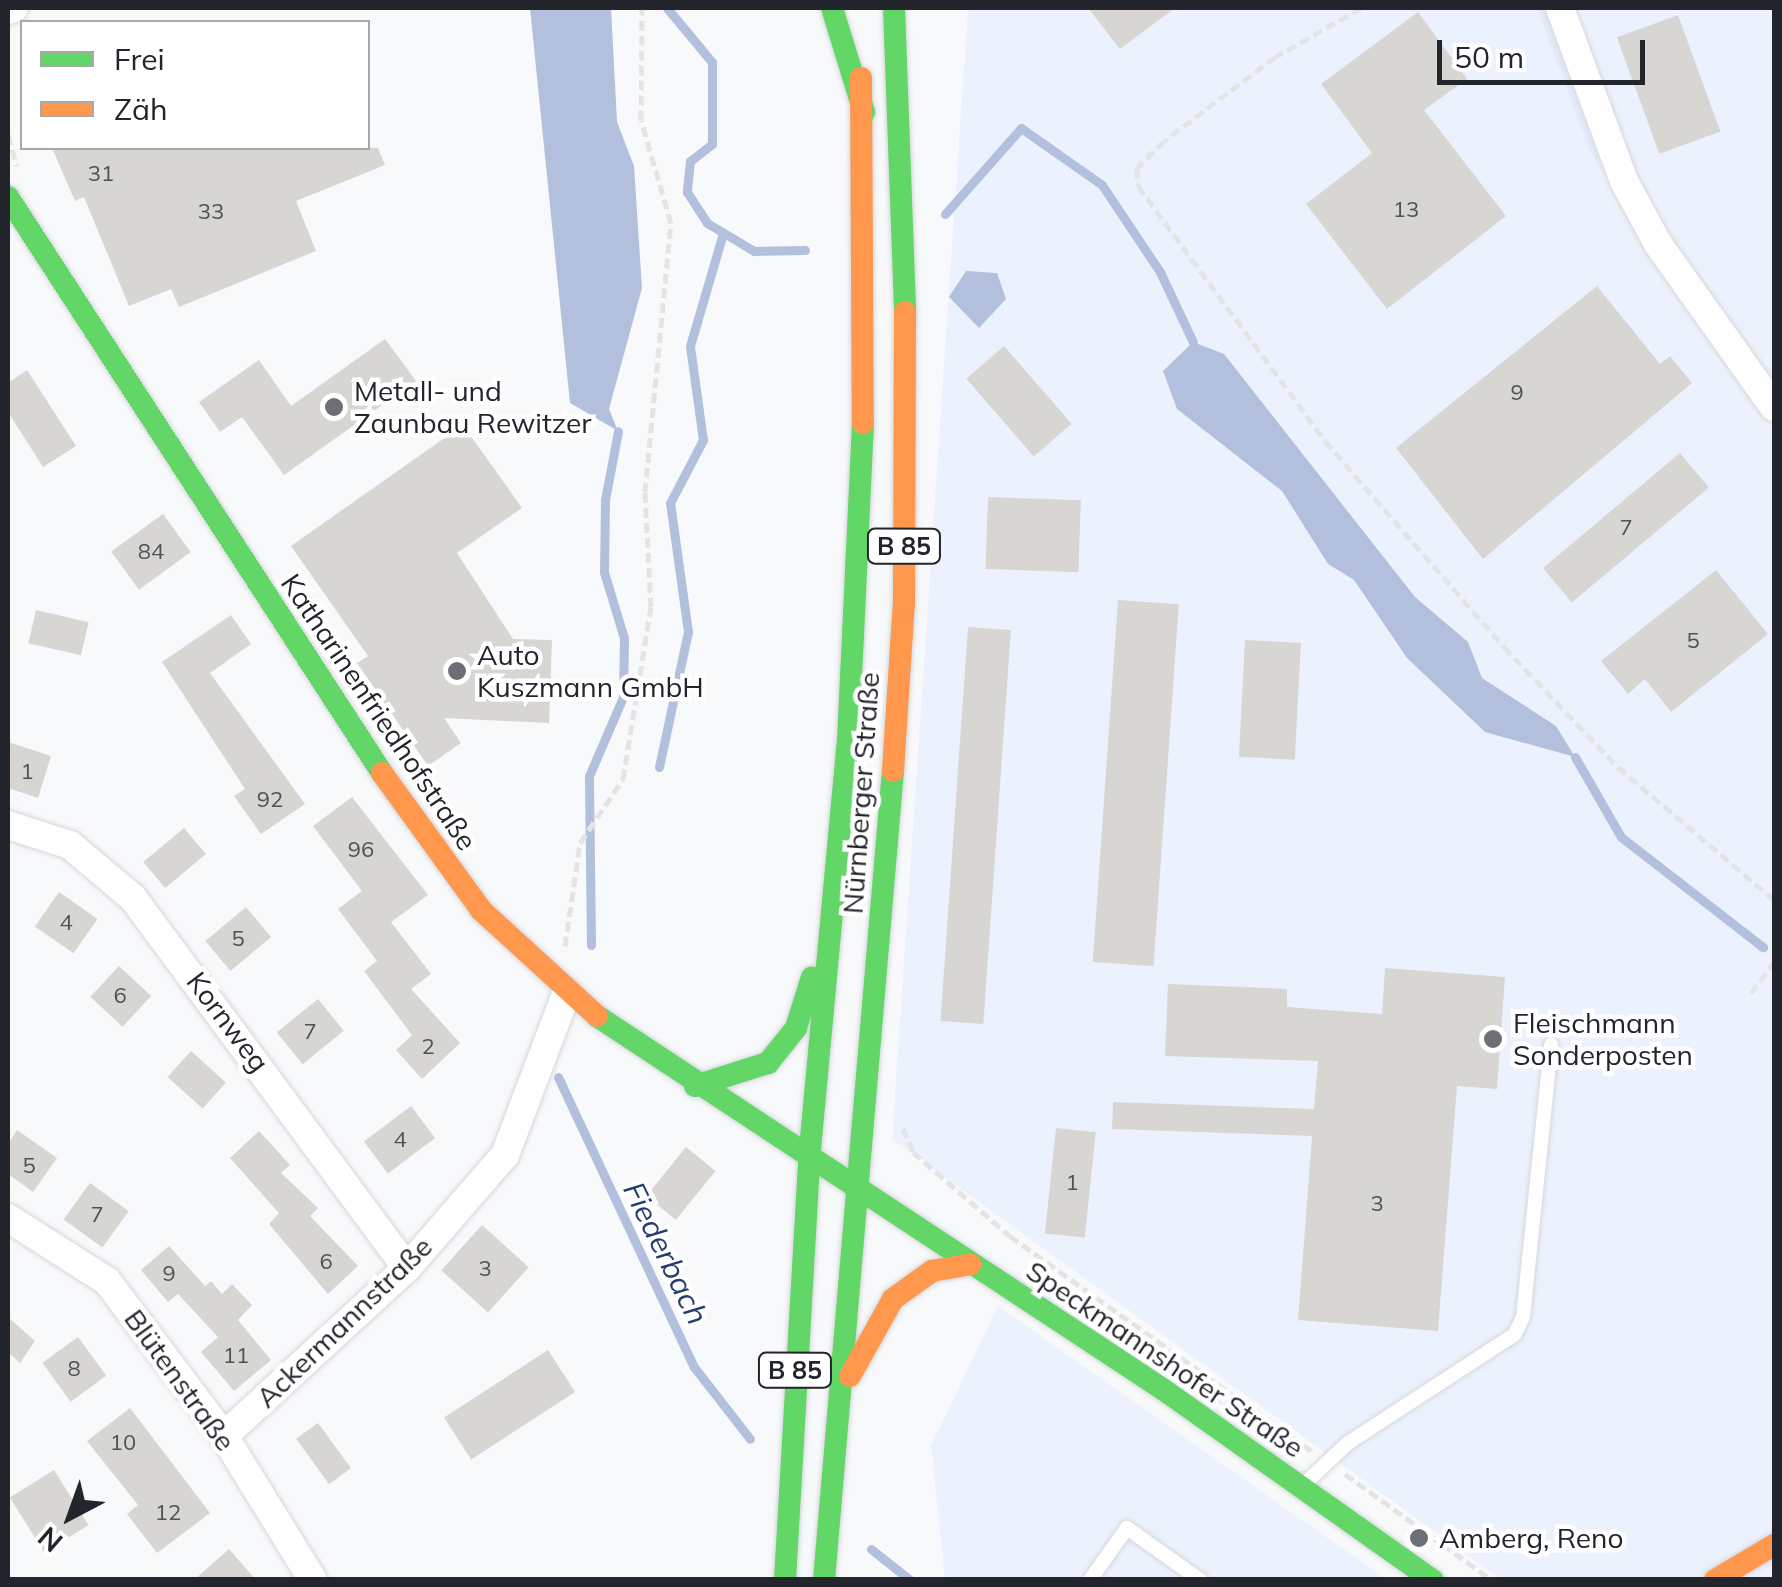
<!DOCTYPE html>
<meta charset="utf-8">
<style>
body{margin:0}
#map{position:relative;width:1782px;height:1587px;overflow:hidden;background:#f8f9fb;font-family:Mulish,sans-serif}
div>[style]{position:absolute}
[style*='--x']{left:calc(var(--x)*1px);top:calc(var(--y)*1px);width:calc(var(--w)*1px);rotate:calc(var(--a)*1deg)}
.built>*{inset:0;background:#ecf2fd}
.green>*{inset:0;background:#e3ebfb}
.water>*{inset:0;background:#b2c0dd}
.stream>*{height:9px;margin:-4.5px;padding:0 4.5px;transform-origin:4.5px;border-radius:4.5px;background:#b2c0dd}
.building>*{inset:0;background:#d8d6d3;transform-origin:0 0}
.path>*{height:5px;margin-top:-2.5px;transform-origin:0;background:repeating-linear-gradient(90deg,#e4e4e5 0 10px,transparent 0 15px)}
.roads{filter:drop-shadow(0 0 2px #d5d7db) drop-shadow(0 0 2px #d5d7db)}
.lane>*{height:14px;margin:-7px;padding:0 7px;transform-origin:7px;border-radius:7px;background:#fefefe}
.street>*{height:28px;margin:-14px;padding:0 14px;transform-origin:14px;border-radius:14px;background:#fefefe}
.fast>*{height:22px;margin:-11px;padding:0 11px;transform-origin:11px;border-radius:11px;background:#63d668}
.slow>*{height:22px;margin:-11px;padding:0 11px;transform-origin:11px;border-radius:11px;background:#ff974d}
.dots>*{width:28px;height:28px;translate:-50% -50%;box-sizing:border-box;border:5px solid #fff;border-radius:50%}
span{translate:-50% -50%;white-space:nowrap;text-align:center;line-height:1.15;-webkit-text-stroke:9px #fff;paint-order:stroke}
.number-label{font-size:22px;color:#505155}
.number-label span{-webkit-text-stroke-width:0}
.shield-label span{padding:2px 8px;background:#fff;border:2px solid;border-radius:8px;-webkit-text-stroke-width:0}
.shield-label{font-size:25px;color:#22252b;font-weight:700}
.poi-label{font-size:28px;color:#22252b}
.left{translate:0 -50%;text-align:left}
.street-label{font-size:28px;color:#22252b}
.water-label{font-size:30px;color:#253c6f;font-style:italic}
.frame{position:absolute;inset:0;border:10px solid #22252b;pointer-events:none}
.legend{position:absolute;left:20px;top:20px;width:350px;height:130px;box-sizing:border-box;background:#fff;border:2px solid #a7a8aa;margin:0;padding:12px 18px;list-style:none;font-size:30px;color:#22252b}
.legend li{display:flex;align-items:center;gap:20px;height:50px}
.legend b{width:50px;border:2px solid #a7a8aa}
.north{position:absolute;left:20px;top:1467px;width:100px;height:100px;-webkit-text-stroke:8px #fff;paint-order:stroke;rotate:221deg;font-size:28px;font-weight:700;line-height:40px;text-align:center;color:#22252b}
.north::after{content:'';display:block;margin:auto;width:35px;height:45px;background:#22252b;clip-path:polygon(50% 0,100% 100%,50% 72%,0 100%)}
.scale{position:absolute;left:1437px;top:40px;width:208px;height:45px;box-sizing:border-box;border:5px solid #22252b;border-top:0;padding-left:12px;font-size:30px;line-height:35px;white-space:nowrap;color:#22252b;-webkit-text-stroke:8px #fff;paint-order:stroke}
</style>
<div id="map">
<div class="built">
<i style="clip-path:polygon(968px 8px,1774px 8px,1774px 1579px,1500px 1579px,892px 1139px)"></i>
<i style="clip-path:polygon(998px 1306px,1386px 1579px,945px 1579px,931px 1446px)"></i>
</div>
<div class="green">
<i style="clip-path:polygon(1537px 8px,1544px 8px,1602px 169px,1590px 152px)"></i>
<i style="clip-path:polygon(1037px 1269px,1073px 1294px,1301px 1450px,1291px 1452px,1044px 1283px)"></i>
</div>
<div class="water">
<i style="clip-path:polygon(530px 8px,611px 8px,617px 122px,634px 166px,642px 288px,609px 409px,618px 431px,570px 403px)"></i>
<i style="clip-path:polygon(966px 271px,997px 273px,1006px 299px,979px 328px,949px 297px)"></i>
<i style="clip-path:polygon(1193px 342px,1224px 354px,1415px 597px,1468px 642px,1482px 678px,1556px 726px,1575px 757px,1485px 732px,1407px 658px,1354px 580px,1328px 564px,1282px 491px,1177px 409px,1163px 371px)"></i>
</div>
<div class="stream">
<i style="--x:667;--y:8;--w:70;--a:50.2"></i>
<i style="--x:712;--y:62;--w:82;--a:90"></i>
<i style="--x:712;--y:144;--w:28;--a:142"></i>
<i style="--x:690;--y:161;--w:31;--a:96"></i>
<i style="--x:687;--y:192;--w:37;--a:57"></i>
<i style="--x:707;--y:223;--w:55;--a:30.8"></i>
<i style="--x:754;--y:251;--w:51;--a:-1.1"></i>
<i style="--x:945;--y:214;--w:115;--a:-48.5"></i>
<i style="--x:1021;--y:128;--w:99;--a:35.1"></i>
<i style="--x:1102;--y:185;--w:105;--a:56.3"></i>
<i style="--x:1160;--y:272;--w:77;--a:64.8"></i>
<i style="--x:1575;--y:757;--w:92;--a:60.1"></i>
<i style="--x:1621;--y:837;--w:180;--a:37.8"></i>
<i style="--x:659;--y:767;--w:138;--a:-77.9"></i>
<i style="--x:688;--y:632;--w:130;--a:-97.9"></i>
<i style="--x:670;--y:503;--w:71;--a:-62.4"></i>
<i style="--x:703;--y:440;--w:95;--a:-97.9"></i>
<i style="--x:690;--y:346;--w:118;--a:-73.7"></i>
<i style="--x:591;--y:945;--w:169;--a:-90.7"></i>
<i style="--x:589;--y:776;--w:86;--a:-66.7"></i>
<i style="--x:623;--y:697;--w:59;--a:-89"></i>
<i style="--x:624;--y:638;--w:69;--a:-106.9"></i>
<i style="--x:604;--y:572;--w:72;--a:-89.2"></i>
<i style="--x:605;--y:500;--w:70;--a:-79.3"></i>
<i style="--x:558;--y:1077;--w:320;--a:64.9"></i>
<i style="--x:694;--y:1367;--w:91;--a:52.1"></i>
<i style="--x:871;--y:1549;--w:50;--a:38.5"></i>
</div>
<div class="building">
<i style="clip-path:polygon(1088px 8px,1175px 8px,1120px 49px)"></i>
<i style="clip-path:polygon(1418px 12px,1467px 79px,1424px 110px,1506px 216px,1387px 309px,1306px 204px,1372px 153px,1321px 84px)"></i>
<i style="left:1678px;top:15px;width:124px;height:65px;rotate:70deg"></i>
<i style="clip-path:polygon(52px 148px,378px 148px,385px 165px,296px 201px,316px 251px,179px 307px,171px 289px,129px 306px,84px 197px,75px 201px)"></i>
<i style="clip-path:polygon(1597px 286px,1660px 364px,1670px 356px,1692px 383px,1483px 559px,1396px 448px)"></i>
<i style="clip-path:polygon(385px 339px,416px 381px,284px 475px,242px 417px,220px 432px,199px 402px,259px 360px,291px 406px)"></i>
<i style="left:1004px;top:346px;width:103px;height:50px;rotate:49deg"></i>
<i style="clip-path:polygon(27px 370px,76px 446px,43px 467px,8px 412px,8px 383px)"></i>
<i style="clip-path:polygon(463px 425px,522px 508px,457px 553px,513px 639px,552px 640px,549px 723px,444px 718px,461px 743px,428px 766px,357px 663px,368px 656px,291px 546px)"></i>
<i style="left:1680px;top:453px;width:45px;height:179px;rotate:50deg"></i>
<i style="left:988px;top:497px;width:93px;height:72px;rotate:2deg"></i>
<i style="left:163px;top:514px;width:47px;height:64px;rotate:54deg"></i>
<i style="clip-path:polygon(1716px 570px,1768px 634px,1671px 712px,1645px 679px,1628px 694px,1601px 661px)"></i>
<i style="left:1118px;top:600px;width:61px;height:363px;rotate:4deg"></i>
<i style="left:36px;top:610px;width:54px;height:34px;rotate:13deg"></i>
<i style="clip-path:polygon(231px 615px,251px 644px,210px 673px,305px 804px,261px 834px,234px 796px,245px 789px,162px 662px)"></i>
<i style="left:968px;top:627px;width:43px;height:395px;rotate:4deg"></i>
<i style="left:1245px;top:640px;width:56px;height:117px;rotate:3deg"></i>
<i style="clip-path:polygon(8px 742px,51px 756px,38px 798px,8px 788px)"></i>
<i style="clip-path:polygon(352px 797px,428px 895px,391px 922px,431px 974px,411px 989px,460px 1043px,422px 1079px,396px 1050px,412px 1035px,364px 971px,377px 961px,338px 909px,362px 891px,313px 826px)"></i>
<i style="left:184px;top:828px;width:34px;height:53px;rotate:50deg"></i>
<i style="left:59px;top:892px;width:47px;height:42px;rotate:35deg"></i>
<i style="left:246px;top:907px;width:39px;height:53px;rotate:50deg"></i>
<i style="left:119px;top:966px;width:44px;height:42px;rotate:43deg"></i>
<i style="clip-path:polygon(1385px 968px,1505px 977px,1497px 1089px,1457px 1086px,1438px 1331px,1298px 1320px,1312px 1136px,1112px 1129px,1113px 1102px,1314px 1109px,1318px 1061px,1165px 1056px,1168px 984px,1287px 989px,1287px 1007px,1382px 1014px)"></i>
<i style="left:318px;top:999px;width:41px;height:53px;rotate:51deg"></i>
<i style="left:191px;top:1051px;width:47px;height:35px;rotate:42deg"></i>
<i style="left:411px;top:1106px;width:40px;height:59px;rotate:53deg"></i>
<i style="left:1056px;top:1128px;width:40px;height:106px;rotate:6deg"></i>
<i style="clip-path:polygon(17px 1130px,57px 1158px,33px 1192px,8px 1174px,8px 1144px)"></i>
<i style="clip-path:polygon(259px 1131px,290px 1165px,281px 1173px,318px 1208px,310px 1216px,358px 1266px,328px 1294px,269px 1224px,279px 1213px,230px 1158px)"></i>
<i style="left:686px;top:1147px;width:38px;height:63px;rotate:39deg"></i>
<i style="left:90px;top:1183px;width:48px;height:45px;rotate:36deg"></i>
<i style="left:482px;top:1225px;width:63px;height:61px;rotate:42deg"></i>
<i style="clip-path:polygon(169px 1246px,205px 1286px,211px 1281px,222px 1294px,232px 1284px,252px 1305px,238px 1320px,271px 1360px,234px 1391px,201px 1352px,218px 1337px,178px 1294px,168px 1302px,141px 1270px)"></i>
<i style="clip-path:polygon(8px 1317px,35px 1341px,20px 1363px,8px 1352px)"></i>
<i style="left:78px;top:1337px;width:48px;height:44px;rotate:54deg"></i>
<i style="left:548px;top:1350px;width:50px;height:124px;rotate:57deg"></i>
<i style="clip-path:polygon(130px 1408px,210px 1513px,157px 1553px,127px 1514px,138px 1505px,87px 1441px)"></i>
<i style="left:318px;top:1423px;width:56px;height:27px;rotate:54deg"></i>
<i style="left:54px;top:1470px;width:65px;height:52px;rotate:58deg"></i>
<i style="clip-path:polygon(229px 1549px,256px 1580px,194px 1580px)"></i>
</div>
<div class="path">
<i style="--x:1361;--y:8;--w:99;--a:150.3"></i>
<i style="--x:1275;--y:57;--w:139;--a:142.9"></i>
<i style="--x:1164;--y:141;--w:38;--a:135"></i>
<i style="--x:1137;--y:168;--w:18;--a:87"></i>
<i style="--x:1138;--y:186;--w:316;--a:53.7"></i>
<i style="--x:1325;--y:441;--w:273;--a:49"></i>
<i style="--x:1504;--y:647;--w:166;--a:46.5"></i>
<i style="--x:1618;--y:767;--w:205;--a:40.4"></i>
<i style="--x:8;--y:135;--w:32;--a:74"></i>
<i style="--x:565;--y:946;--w:104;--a:-81.7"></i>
<i style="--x:580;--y:843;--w:77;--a:-56.1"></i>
<i style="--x:623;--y:779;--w:174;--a:-80.8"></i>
<i style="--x:651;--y:607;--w:115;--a:-93"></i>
<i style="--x:645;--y:492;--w:270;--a:-84.5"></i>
<i style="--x:671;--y:223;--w:107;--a:-106.2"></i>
<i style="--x:641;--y:120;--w:112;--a:-89.5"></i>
<i style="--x:1751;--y:993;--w:38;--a:-53"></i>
<i style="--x:903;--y:1128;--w:26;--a:67"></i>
<i style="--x:913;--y:1152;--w:128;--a:40.9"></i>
<i style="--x:1010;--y:1236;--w:370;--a:35.5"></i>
<i style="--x:1345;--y:1474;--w:181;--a:35.8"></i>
</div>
<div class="roads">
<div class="lane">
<i style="--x:1302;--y:1486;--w:63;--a:-43.1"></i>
<i style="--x:1348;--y:1443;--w:199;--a:-33.1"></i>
<i style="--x:1515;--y:1334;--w:19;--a:-65"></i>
<i style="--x:1523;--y:1317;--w:274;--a:-84.1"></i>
<i style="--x:1090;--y:1580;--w:64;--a:-54.6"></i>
<i style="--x:1127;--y:1528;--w:90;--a:35.5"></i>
</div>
<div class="street">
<i style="--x:1560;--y:8;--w:184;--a:69.7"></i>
<i style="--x:1624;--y:181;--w:72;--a:61.6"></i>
<i style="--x:1658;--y:244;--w:200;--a:54.6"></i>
<i style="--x:8;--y:10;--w:6;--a:-18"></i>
<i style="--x:8;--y:825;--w:65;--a:17.9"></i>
<i style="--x:70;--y:845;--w:82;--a:40.1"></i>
<i style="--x:133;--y:898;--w:460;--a:53.5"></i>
<i style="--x:8;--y:1218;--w:117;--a:32.5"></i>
<i style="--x:107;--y:1281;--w:194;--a:53"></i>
<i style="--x:224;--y:1436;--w:169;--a:58.3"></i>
<i style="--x:224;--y:1436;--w:248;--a:-42.6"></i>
<i style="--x:407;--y:1268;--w:150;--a:-49.1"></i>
<i style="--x:505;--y:1155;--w:174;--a:-69.2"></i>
</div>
<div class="fast">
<i style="--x:832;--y:8;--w:109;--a:72.9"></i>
<i style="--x:894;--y:8;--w:304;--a:87.9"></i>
<i style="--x:8;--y:197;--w:687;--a:57"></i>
<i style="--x:597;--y:1016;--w:679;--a:33.41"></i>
<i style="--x:1164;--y:1390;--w:329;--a:35.3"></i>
<i style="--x:695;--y:1086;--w:77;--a:-17.5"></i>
<i style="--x:768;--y:1063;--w:45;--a:-51.3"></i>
<i style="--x:796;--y:1028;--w:53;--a:-72.6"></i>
<i style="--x:785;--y:1580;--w:421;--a:-86.7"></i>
<i style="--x:809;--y:1160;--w:421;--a:-84.7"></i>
<i style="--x:848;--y:741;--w:318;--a:-87.3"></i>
<i style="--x:824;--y:1580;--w:812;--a:-85.13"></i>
</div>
<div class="slow">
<i style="--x:861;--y:78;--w:345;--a:89.7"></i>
<i style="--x:893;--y:771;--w:168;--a:-86.3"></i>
<i style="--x:904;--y:603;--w:291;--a:-89.8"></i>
<i style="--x:382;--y:773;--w:169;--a:54.1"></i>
<i style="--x:481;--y:910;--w:157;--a:42.4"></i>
<i style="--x:850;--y:1376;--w:88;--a:-60.8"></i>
<i style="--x:893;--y:1299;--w:48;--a:-35.7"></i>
<i style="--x:932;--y:1271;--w:39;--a:-10"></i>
<i style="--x:1715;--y:1580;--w:69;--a:-30.7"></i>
</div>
</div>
<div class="dots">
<i style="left:334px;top:407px;background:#6d6f74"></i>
<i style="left:457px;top:671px;background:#6d6f74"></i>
<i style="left:1493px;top:1039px;background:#6d6f74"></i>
<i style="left:1419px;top:1538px;background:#6d6f74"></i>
</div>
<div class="number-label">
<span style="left:101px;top:174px">31</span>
<span style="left:1406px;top:210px">13</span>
<span style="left:211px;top:212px">33</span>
<span style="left:1517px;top:393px">9</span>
<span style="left:1626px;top:528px">7</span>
<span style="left:151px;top:552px">84</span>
<span style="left:1693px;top:641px">5</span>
<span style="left:27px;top:772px">1</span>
<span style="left:270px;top:800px">92</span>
<span style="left:361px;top:850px">96</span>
<span style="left:66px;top:923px">4</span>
<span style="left:238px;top:939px">5</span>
<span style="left:120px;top:996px">6</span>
<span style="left:310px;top:1032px">7</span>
<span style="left:428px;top:1047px">2</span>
<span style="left:400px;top:1140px">4</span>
<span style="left:29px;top:1166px">5</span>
<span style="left:1072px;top:1183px">1</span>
<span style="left:1377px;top:1204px">3</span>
<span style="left:97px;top:1215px">7</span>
<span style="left:326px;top:1262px">6</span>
<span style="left:485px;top:1269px">3</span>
<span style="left:169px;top:1274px">9</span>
<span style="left:236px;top:1356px">11</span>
<span style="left:74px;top:1369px">8</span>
<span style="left:123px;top:1443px">10</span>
<span style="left:168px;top:1513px">12</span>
</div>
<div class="shield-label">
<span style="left:904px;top:546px">B 85</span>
<span style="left:795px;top:1370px">B 85</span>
</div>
<div class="poi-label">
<span class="left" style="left:354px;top:407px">Metall- und<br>Zaunbau Rewitzer</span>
<span class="left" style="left:477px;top:671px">Auto<br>Kuszmann GmbH</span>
<span class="left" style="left:1513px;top:1039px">Fleischmann<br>Sonderposten</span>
<span class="left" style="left:1439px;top:1538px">Amberg, Reno</span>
</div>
<div class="street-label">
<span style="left:379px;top:712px;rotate:56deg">Katharinenfriedhofstraße</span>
<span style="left:861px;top:793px;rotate:-86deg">Nürnberger Straße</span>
<span style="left:228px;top:1022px;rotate:53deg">Kornweg</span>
<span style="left:344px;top:1322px;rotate:-44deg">Ackermannstraße</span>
<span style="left:1165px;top:1359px;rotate:34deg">Speckmannshofer Straße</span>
<span style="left:180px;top:1380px;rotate:54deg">Blütenstraße</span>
</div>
<div class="water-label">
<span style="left:666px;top:1253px;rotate:64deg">Fiederbach</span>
</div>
<div class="frame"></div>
<ul class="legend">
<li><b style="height:12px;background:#63d668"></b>Frei</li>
<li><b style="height:12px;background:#ff974d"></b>Zäh</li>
</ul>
<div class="north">N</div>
<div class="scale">50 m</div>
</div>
